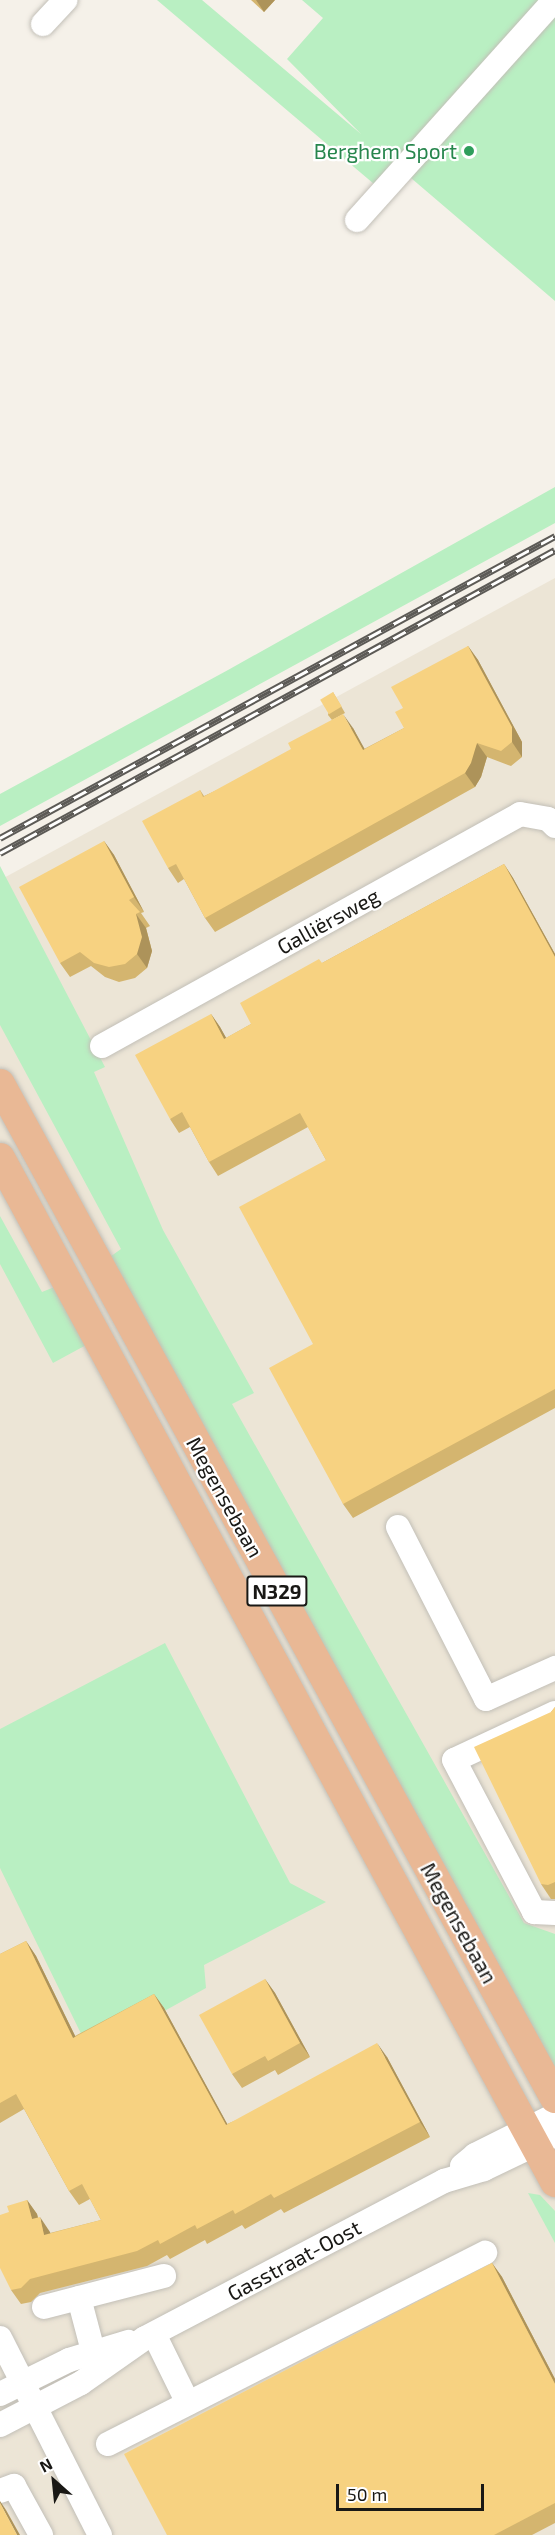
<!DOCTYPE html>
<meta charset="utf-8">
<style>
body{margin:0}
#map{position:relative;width:555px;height:2535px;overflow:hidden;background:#f5f1e9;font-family:"Exo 2",sans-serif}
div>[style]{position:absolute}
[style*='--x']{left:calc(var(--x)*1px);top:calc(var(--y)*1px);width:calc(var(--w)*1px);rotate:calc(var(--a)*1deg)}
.built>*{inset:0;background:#ece5d6}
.green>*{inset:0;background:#b9efc2}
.roads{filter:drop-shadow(0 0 2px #c2bfb7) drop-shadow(0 0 2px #c2bfb7)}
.minor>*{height:24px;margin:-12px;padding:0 12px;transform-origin:12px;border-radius:12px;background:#fff}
.major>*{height:30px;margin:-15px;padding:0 15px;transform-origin:15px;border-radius:15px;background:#e9b895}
.rail>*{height:7px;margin-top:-3.5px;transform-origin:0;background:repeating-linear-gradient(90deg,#fff 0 14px,#5c5a56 0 28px);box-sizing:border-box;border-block:2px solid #5c5a56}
.wall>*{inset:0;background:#d4b56f}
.shaded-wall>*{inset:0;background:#ad935a}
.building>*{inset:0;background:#f7d281;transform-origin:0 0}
.dots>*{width:16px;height:16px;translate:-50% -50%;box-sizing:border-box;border:3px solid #fff;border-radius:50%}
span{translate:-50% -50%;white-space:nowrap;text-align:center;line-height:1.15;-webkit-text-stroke:4.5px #fff;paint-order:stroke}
.shield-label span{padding:2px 4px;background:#fff;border:2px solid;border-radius:4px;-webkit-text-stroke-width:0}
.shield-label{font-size:20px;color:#191815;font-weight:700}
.leisure-label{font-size:21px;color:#27864d}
.right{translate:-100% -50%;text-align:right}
.street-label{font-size:21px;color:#191815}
.north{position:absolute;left:24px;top:2451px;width:60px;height:60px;-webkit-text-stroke:4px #fff;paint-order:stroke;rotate:333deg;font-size:16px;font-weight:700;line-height:24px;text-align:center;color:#191815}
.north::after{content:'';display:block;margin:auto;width:21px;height:27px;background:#191815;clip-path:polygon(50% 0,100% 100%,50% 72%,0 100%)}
.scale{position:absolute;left:336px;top:2484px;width:148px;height:27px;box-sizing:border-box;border:3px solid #191815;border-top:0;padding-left:8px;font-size:18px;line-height:21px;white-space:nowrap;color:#191815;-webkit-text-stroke:4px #fff;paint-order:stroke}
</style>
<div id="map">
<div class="built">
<i style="clip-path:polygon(555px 578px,555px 2535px,0 2535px,0 880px)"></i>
</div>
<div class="green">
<i style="clip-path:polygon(157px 0,202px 0,361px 134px,287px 59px,323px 18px,302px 0,555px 0,555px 301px,411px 178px,396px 161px,374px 184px)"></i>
<i style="clip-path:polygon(555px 487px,555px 523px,0 826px,0 794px,228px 670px)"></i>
<i style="clip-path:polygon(0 866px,105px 1067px,94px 1072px,163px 1230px,254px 1393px,232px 1404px,524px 1923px,555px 1934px,555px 2068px,107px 1259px,121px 1249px,0 1025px)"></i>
<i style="clip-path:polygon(0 1216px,42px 1292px,57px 1286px,88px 1344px,53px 1363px,0 1264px)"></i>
<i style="clip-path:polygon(165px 1643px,290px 1883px,326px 1902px,204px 1965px,206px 1988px,90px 2052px,0 1868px,0 1729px)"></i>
<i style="clip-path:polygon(528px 2193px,540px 2195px,555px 2211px,555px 2243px)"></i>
</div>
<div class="roads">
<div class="minor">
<i style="--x:43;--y:24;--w:33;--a:-47"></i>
<i style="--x:357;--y:220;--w:286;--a:-48.1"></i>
<i style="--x:102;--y:1046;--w:478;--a:-29"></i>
<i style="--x:520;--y:814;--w:28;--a:10"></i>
<i style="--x:548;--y:819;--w:10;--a:45"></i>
<i style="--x:398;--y:1527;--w:193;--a:62.9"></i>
<i style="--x:486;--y:1699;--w:76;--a:-24.2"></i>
<i style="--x:555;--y:1713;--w:111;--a:155"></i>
<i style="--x:454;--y:1760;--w:172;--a:62.2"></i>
<i style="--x:534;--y:1912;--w:21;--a:3"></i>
<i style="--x:462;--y:2166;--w:17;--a:-40"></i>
<i style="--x:475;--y:2155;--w:89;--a:-26.6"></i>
<i style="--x:79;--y:2298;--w:70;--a:75.2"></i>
<i style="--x:44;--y:2307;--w:124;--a:-14.5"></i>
<i style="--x:154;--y:2334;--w:77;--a:63.8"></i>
<i style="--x:0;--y:2338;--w:221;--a:63.1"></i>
<i style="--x:0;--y:2394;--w:77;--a:-26.2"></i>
<i style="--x:69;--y:2360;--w:62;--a:-17"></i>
<i style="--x:0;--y:2425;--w:91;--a:-27.4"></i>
<i style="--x:81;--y:2383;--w:78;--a:-35.1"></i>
<i style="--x:145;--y:2338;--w:338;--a:-27.7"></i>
<i style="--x:444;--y:2181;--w:42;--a:-16.7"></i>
<i style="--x:484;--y:2169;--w:79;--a:-25.6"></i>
<i style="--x:108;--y:2444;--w:423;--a:-26.9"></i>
<i style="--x:0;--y:2491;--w:15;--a:-20"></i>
<i style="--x:14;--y:2486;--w:56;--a:61.1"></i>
</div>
<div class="major">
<i style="--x:0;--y:1084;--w:1156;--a:61.31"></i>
<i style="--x:0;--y:1158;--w:1165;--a:61.54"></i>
</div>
</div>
<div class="rail">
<i style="--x:0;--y:838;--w:632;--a:-28.55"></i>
<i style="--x:0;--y:853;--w:632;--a:-28.63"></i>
</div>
<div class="wall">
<i style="clip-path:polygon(251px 0,275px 0,264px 12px)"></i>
<i style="clip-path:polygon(468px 646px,478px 660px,522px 742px,522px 757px,511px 766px,487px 757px,481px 777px,475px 787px,215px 932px,205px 918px,184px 879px,178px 883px,168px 868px,200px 790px,204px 796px,353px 728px,364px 749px,404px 728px,403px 708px)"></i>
<i style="clip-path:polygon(333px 692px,345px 713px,332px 720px,328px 715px)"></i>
<i style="clip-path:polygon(104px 841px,114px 855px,144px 912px,141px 913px,150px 926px,146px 928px,152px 951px,147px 968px,135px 978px,119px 982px,105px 977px,91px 966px,70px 977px,60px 963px)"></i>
<i style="clip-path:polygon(504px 864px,513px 878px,555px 954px,555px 1408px,353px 1518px,343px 1504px,313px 1344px,326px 1160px,308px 1127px,218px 1176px,209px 1162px,190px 1127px,179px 1133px,170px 1119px,211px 1014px,220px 1027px,226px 1038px,251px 1024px,322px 963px)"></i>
<i style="clip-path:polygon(555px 1707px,555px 1899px,551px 1899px,541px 1884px,551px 1712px)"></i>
<i style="clip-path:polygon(26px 1941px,36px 1956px,75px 2036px,154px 1994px,164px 2008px,227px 2124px,387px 2057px,430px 2137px,284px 2213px,281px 2209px,245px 2229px,242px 2225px,207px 2244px,205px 2240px,170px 2259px,167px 2255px,147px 2266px,40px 2293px,31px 2302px,21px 2304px,11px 2290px,9px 2212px,27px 2200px,37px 2214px,38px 2218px,50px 2233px,101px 2220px,90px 2199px,79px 2205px,69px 2191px,24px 2109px,0 2123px,0 1954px)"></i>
<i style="clip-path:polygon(265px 1979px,275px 1993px,310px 2057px,278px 2075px,275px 2070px,242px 2088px,232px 2074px)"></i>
<i style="clip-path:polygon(492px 2263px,502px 2277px,555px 2379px,555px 2523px,532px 2535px,167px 2535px)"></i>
</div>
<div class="shaded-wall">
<i style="clip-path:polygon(256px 0,275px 0,264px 12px)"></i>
<i style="clip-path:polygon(468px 646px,478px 660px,522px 742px,522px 757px,512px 742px)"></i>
<i style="clip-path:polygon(343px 714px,353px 728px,373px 764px,363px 750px)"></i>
<i style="clip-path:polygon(477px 743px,487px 757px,481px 777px,475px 787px,465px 773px)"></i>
<i style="clip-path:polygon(104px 841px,114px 855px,144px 912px,134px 897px)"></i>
<i style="clip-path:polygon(504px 864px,513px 878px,555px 954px,555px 957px)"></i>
<i style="clip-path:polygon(136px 914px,146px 928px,152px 951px,147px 968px,137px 954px)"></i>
<i style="clip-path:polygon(211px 1014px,220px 1027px,234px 1052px,224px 1039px)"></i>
<i style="clip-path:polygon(26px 1941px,36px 1956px,83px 2052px,73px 2038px)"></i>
<i style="clip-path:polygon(265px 1979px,275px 1993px,310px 2057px,300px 2043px)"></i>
<i style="clip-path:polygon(154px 1994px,164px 2008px,236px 2140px,226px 2125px)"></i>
<i style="clip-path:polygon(377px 2043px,387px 2057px,430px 2137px,420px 2122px)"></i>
<i style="clip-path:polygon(27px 2200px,37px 2214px,42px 2234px,32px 2219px)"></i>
<i style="clip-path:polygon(40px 2217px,50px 2232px,54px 2249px,44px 2235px)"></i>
<i style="clip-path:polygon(492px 2263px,502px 2277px,555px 2379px,555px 2384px)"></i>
<i style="clip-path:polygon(0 2501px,6px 2510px,20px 2535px,17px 2535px,0 2503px)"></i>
</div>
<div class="building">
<i style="clip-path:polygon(468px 646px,512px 727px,512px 742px,501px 751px,477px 743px,471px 763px,465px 773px,205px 918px,176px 864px,168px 868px,142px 821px,200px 790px,203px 797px,291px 749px,288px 743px,343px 714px,363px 750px,404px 728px,395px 712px,403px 708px,391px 687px)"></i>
<i style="left:333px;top:692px;width:17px;height:15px;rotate:59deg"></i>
<i style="clip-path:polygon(104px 841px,134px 897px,129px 900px,140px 912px,136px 914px,142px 937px,137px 954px,125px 964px,109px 967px,94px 963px,80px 952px,60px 963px,19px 887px)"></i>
<i style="clip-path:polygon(504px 864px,555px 957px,555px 1389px,343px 1504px,269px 1368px,313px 1344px,239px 1207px,326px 1160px,300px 1113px,209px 1162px,182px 1112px,170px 1119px,135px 1055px,211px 1014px,224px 1039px,251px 1024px,240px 1003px,319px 959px,322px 963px)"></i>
<i style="clip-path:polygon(555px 1707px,555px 1882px,548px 1885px,541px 1884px,474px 1747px,551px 1712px)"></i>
<i style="clip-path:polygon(26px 1941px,73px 2038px,154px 1994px,226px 2125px,377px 2043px,420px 2122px,274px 2198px,271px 2194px,235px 2214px,233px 2210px,197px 2229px,195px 2225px,160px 2244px,158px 2240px,137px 2251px,30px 2279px,21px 2288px,11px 2290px,0 2268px,0 2215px,9px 2212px,7px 2206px,27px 2200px,32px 2219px,40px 2217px,44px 2235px,101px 2220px,82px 2184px,69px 2191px,16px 2094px,0 2103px,0 1954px)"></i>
<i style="clip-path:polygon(265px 1979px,300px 2043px,268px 2061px,265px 2056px,232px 2074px,199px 2015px)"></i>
<i style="clip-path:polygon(492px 2263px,555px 2384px,555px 2503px,494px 2535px,167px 2535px,124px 2454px)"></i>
<i style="clip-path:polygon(0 2503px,17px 2535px,0 2535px)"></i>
</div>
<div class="dots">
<i style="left:469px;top:151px;background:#2e9e5b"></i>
</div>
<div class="shield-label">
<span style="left:277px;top:1591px">N329</span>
</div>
<div class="leisure-label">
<span class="right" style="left:457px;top:151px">Berghem Sport</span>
</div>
<div class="street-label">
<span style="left:328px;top:921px;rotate:-29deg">Galliërsweg</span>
<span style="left:225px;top:1497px;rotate:61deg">Megensebaan</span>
<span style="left:459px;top:1923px;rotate:61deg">Megensebaan</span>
<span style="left:294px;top:2260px;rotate:-28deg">Gasstraat-Oost</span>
</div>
<div class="north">N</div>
<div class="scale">50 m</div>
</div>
